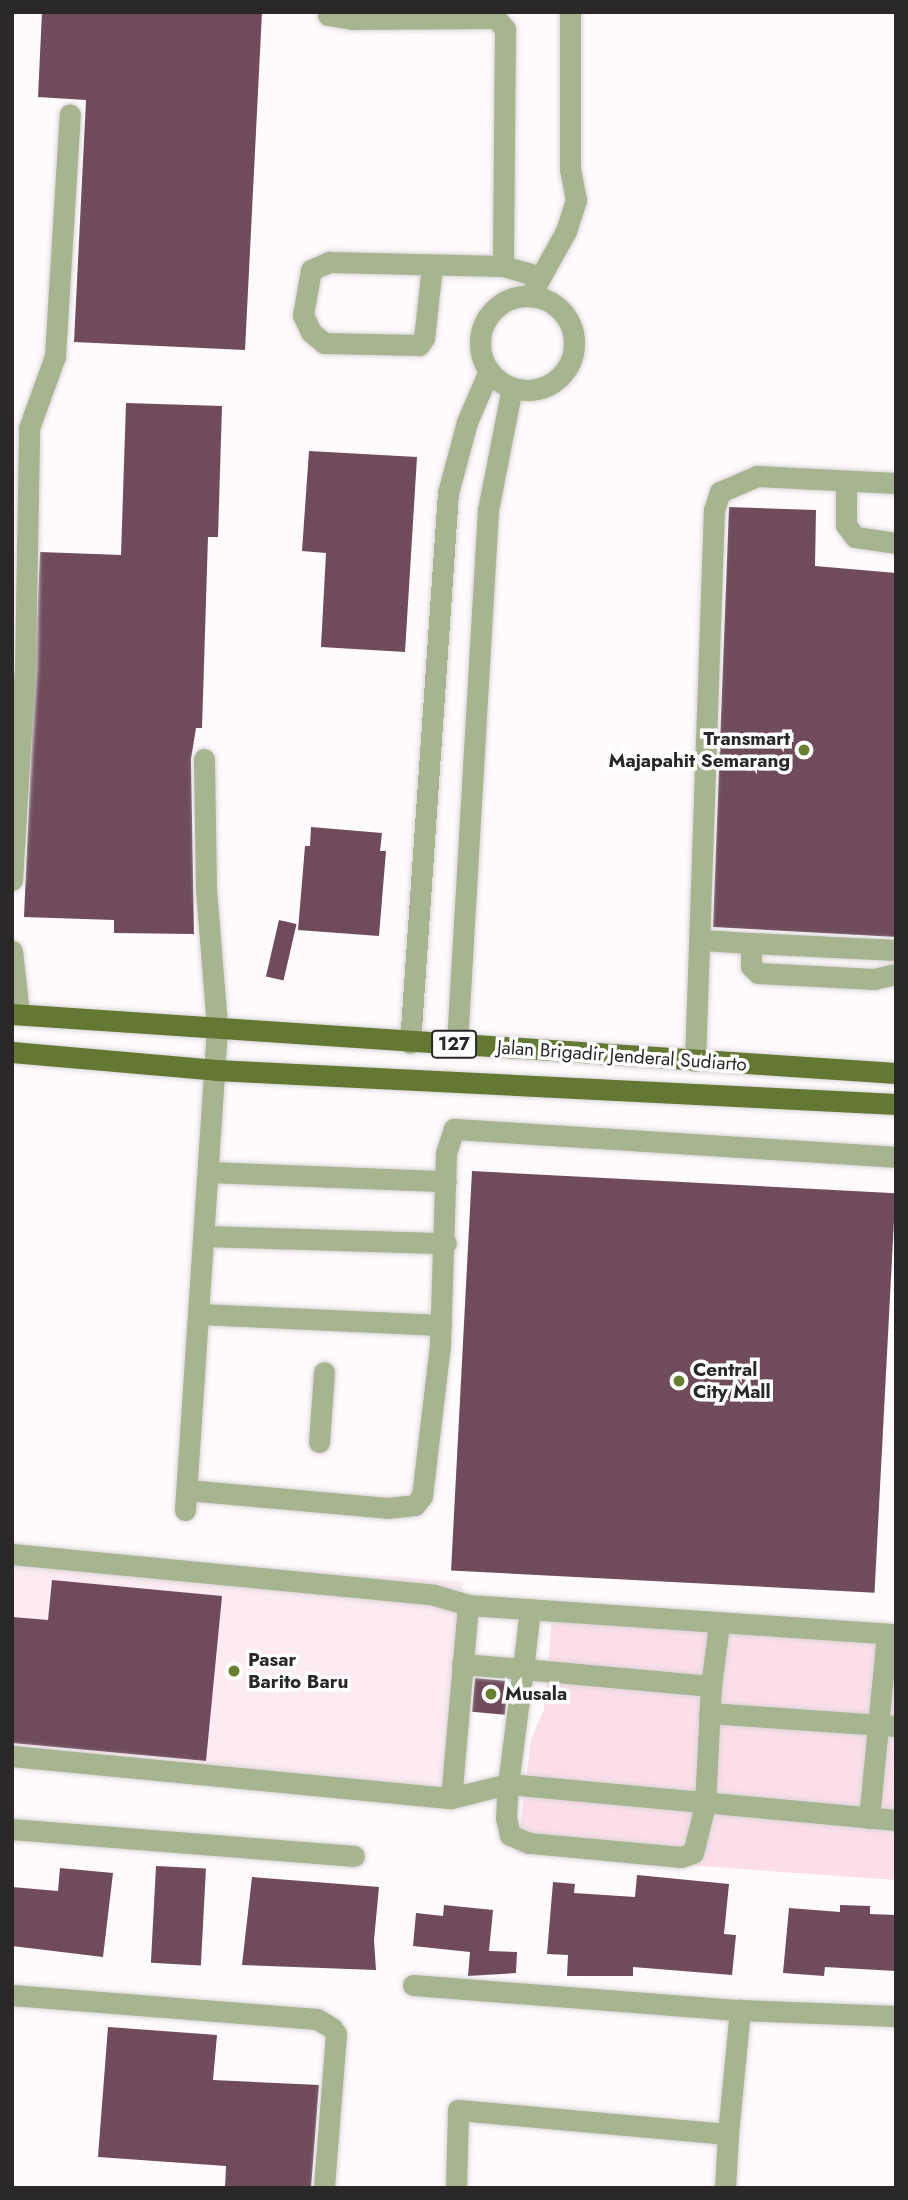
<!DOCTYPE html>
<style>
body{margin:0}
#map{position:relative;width:908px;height:2200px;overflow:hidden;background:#fffafc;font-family:Jost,sans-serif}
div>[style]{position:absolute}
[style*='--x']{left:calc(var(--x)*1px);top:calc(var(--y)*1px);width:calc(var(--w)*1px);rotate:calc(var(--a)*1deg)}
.built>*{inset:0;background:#fcebf2;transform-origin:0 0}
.green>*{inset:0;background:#fbdeea}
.building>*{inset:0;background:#6f4b5c;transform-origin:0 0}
.roads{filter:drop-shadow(0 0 2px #d9d4d6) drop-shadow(0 0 2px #d9d4d6)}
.minor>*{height:21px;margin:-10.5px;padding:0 10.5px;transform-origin:10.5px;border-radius:10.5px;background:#a7b490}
.minor>.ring{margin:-10.5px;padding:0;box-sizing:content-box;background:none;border:21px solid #a7b490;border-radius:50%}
.major>*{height:21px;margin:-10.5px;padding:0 10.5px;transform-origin:10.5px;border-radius:10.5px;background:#637833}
.dots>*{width:19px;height:19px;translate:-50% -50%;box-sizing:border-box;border:4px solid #fff;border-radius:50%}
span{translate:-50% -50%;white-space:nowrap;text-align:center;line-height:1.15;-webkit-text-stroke:7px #fff;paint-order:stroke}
.shield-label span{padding:2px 5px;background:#fff;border:2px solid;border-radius:5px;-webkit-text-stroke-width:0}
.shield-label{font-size:18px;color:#2a2728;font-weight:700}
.poi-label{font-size:19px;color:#2a2728;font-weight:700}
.right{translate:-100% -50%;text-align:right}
.left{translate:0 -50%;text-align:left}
.street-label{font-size:19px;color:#2a2728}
.frame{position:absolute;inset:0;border:14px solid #2a2728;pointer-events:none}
</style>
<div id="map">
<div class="built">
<i style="left:12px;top:1550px;width:452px;height:212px;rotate:4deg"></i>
</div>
<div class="green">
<i style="clip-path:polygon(553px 1606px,896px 1628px,896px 1880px,517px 1853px,531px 1739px,544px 1710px)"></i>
</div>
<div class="building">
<i style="clip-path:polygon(42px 12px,262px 12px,245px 350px,74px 342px,86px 100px,38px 97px)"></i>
<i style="clip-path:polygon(126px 403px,222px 406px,218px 537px,208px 537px,202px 728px,196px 728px,191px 759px,194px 934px,114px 933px,114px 920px,24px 917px,40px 552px,121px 555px)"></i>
<i style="clip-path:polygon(309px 451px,417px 457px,405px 652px,321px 647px,326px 553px,302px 551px)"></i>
<i style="clip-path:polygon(729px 507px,816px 510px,815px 566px,896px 573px,896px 937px,713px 927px)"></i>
<i style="clip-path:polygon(311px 827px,382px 833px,380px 851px,386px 851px,379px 936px,298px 930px,305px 846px,310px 846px)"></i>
<i style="left:279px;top:920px;width:18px;height:58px;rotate:13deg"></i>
<i style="left:472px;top:1171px;width:424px;height:400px;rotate:3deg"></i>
<i style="clip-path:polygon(52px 1580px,222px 1596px,206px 1761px,12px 1743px,12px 1617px,48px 1620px)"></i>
<i style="left:475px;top:1678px;width:33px;height:34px;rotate:5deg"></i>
<i style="left:156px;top:1866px;width:50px;height:97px;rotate:3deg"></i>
<i style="clip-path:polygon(60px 1868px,113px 1873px,103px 1957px,12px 1946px,12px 1887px,58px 1891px)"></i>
<i style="clip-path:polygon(637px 1875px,729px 1884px,724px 1934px,736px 1935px,732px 1975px,633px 1967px,633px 1976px,567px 1976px,568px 1955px,547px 1954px,553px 1882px,575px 1884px,574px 1893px,635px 1897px)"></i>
<i style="clip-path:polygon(252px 1877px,379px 1887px,374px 1940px,376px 1970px,242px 1965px)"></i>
<i style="clip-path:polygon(444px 1905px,493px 1910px,489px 1951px,517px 1952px,516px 1973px,468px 1976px,470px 1952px,413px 1946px,416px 1913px,443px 1916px)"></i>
<i style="clip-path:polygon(840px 1905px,870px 1906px,870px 1914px,896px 1915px,896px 1971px,825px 1967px,824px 1976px,783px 1973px,789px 1908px,840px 1912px)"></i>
<i style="clip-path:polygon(108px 2027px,217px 2035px,213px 2080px,319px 2085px,311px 2188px,225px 2188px,226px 2166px,98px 2157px)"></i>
</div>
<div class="roads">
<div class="minor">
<i style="--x:328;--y:15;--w:24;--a:9"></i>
<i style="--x:352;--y:19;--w:144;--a:-0.4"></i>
<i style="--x:496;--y:18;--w:14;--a:51"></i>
<i style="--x:505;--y:29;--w:237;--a:90.5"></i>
<i style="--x:503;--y:266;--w:37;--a:16"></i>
<i style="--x:432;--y:266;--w:72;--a:96.3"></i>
<i style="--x:424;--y:338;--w:9;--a:126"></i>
<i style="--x:419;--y:345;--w:95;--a:-178.8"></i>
<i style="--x:324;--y:343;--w:17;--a:-140"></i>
<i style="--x:311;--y:332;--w:19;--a:-115"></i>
<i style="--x:303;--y:315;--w:46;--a:-79.9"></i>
<i style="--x:311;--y:270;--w:20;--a:-24"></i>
<i style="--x:329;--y:262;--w:174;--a:1.3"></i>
<i style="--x:530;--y:296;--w:74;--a:-61"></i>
<i style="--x:566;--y:231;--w:33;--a:-72"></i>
<i style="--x:576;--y:200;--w:32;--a:-101"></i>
<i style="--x:570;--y:169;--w:157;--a:-90"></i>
<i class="ring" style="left:480px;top:296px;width:73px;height:73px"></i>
<i style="--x:846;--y:482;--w:43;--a:90"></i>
<i style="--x:846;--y:525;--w:15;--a:53"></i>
<i style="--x:855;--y:537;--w:41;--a:8.3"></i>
<i style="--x:12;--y:880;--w:213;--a:-86.5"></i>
<i style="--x:25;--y:667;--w:239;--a:-89"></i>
<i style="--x:29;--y:428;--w:77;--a:-70.1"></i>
<i style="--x:55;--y:356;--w:242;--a:-86.5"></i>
<i style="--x:702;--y:940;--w:49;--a:3.5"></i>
<i style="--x:896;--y:950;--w:145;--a:-177.2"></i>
<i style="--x:751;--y:943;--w:23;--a:90"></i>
<i style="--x:751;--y:966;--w:10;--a:45"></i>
<i style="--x:758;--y:973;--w:116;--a:3"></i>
<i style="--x:874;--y:979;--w:23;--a:-13"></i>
<i style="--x:12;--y:951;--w:63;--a:83.7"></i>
<i style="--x:410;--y:1043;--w:551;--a:-86.05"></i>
<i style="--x:448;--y:493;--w:73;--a:-75"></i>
<i style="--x:467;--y:422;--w:56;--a:-66.7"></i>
<i style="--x:457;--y:1044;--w:535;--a:-86.68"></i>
<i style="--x:488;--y:510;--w:124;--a:-78.9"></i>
<i style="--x:695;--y:1061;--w:551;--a:-88.03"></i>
<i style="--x:714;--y:510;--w:19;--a:-72"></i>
<i style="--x:720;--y:492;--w:40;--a:-23.4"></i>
<i style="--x:757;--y:476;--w:139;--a:2.9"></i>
<i style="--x:208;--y:1172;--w:238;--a:2.2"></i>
<i style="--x:204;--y:1236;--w:242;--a:1.7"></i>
<i style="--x:200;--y:1314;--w:241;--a:2.6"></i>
<i style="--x:319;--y:1442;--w:70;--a:-85.9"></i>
<i style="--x:187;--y:1490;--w:201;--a:5.1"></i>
<i style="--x:387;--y:1508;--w:28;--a:-6"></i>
<i style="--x:415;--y:1505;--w:11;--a:-52"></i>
<i style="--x:422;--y:1496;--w:152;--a:-83.2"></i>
<i style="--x:440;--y:1345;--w:192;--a:-88.2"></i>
<i style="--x:446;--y:1153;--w:25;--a:-72"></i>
<i style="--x:454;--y:1129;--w:443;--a:3.6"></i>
<i style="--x:185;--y:1510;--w:485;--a:-86.2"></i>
<i style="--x:217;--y:1026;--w:137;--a:-94.6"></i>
<i style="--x:206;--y:889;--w:130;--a:-90.9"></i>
<i style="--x:12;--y:1554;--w:424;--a:5.5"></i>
<i style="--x:434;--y:1595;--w:35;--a:16"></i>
<i style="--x:468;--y:1605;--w:194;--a:95"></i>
<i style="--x:468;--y:1605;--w:429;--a:3.9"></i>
<i style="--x:462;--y:1664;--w:61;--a:4.7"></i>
<i style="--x:523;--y:1669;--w:60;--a:-83.3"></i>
<i style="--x:523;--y:1669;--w:189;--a:5.2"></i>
<i style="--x:711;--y:1686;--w:119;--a:92.9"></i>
<i style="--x:705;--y:1805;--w:49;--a:104"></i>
<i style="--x:693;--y:1853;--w:13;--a:162"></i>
<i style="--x:681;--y:1857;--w:153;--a:-174.7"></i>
<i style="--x:529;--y:1843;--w:21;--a:-157"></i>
<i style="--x:510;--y:1835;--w:17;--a:-103"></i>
<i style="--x:506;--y:1818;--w:34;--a:-87"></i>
<i style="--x:508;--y:1784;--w:116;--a:-82.6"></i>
<i style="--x:711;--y:1686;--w:63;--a:-82.6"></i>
<i style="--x:709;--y:1713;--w:187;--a:4"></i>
<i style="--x:12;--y:1756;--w:441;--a:5.5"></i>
<i style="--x:451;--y:1798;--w:59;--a:-13.8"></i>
<i style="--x:508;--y:1784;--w:390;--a:5.3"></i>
<i style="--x:869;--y:1818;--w:185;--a:-84.4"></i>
<i style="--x:12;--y:1829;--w:343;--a:4.5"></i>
<i style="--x:413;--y:1985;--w:328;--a:4.4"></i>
<i style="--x:740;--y:2010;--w:156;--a:2.2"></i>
<i style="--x:12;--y:1995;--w:306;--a:4.5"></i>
<i style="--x:317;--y:2019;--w:17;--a:31"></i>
<i style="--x:332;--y:2028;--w:7;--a:56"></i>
<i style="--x:336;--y:2034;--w:154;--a:94.5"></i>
<i style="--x:456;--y:2188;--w:78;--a:-88.5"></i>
<i style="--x:458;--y:2110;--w:271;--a:5.1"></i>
<i style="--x:728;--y:2134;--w:125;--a:-84.5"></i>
<i style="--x:725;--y:2188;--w:54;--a:-86.8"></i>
</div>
<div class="major">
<i style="--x:12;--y:1014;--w:886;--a:3.82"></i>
<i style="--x:12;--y:1052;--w:205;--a:5"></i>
<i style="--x:216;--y:1070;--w:681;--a:2.86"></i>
</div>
</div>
<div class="dots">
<i style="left:804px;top:750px;background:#698032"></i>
<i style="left:679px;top:1381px;background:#698032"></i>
<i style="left:234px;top:1671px;background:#698032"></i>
<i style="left:491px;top:1694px;background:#698032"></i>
</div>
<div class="shield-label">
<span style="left:454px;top:1044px">127</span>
</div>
<div class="poi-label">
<span class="right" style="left:790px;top:750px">Transmart<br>Majapahit Semarang</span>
<span class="left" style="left:693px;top:1381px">Central<br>City Mall</span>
<span class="left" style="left:248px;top:1671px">Pasar<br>Barito Baru</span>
<span class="left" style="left:505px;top:1694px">Musala</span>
</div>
<div class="street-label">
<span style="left:622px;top:1056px;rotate:4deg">Jalan Brigadir Jenderal Sudiarto</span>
</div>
<div class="frame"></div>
</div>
